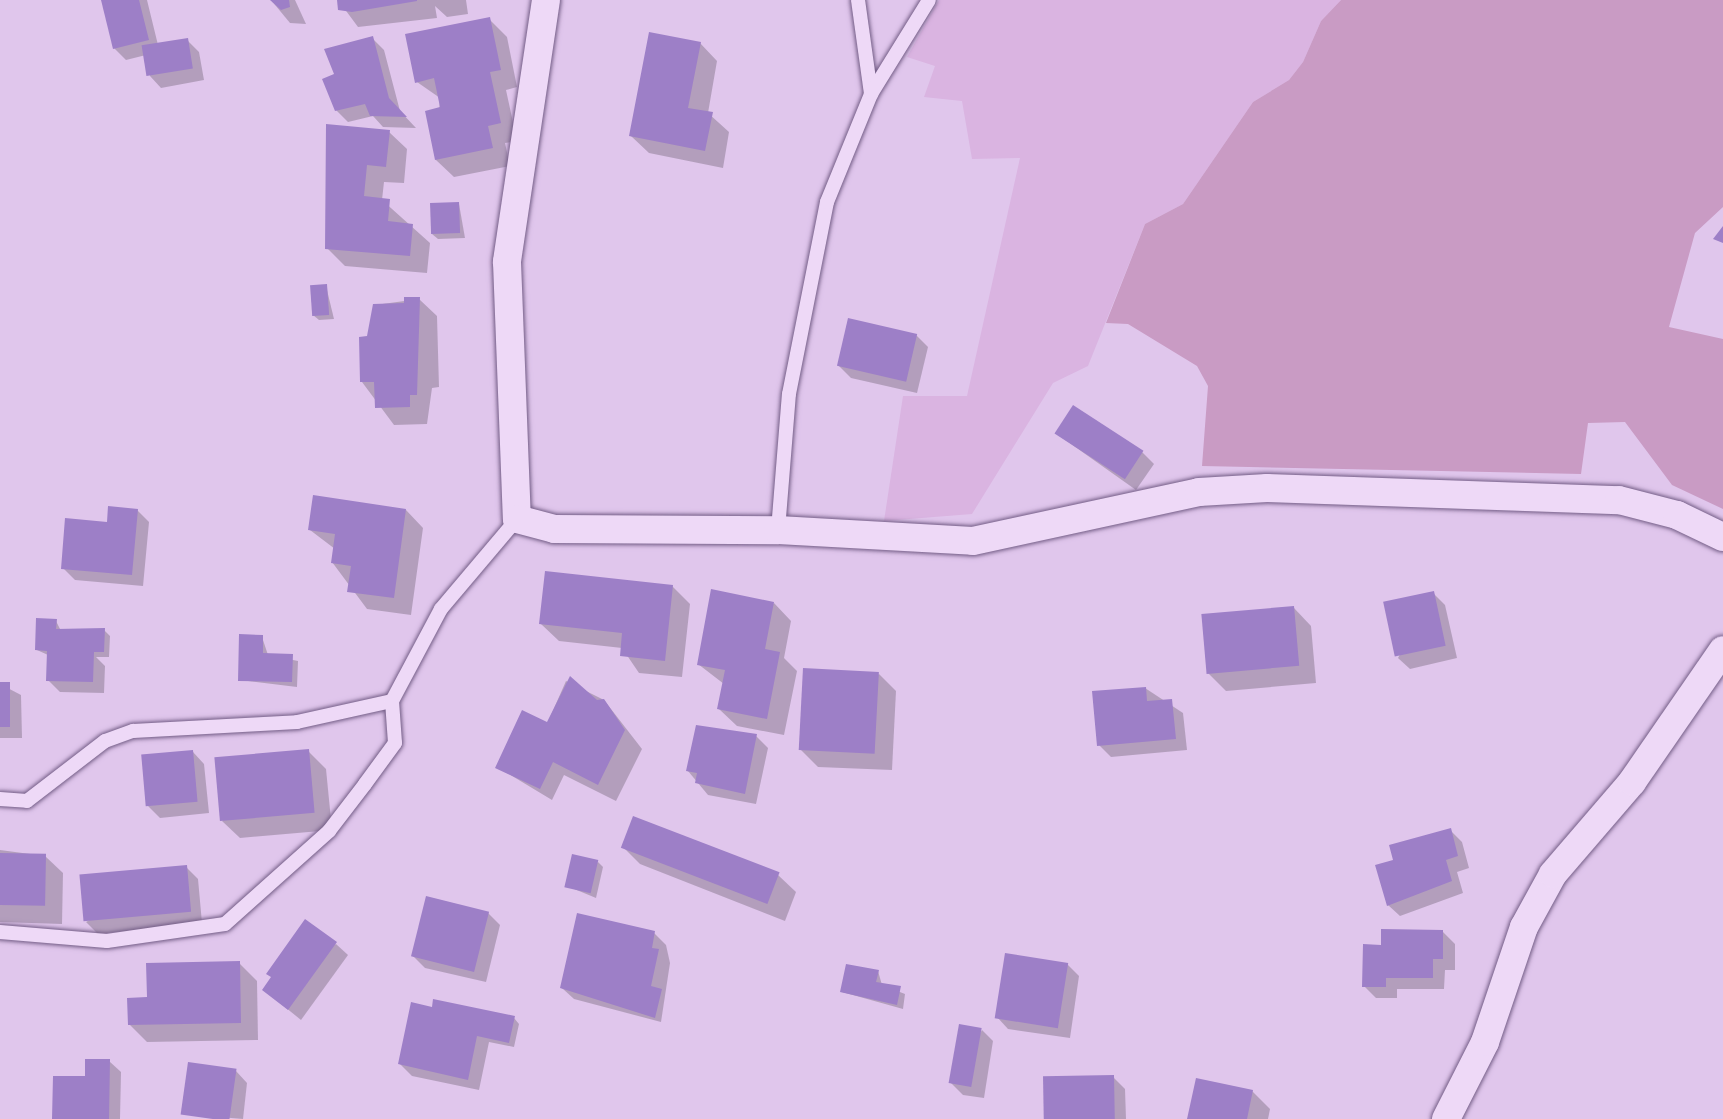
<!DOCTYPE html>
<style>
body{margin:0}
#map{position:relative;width:1723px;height:1119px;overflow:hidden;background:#e0c6ec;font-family:"Zilla Slab",serif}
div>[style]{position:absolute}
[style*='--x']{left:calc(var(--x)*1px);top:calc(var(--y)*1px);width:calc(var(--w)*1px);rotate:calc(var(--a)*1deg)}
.farmland>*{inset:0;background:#dab4e1}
.green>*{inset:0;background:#c99bc4}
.shadow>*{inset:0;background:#0003}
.building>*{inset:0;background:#9d7fc7;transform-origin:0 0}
.roads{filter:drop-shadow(0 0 2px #735d86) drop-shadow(0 0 2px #735d86)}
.service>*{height:14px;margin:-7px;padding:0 7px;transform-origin:7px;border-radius:7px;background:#eed9f7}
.minor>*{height:28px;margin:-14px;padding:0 14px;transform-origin:14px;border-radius:14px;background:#eed9f7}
span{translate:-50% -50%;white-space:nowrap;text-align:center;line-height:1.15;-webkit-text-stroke:5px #ebd5f3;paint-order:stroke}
</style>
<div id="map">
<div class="farmland">
<i style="clip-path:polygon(939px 0,1341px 0,1321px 21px,1303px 62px,1289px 80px,1253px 102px,1183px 204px,1145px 224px,1088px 366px,1053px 383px,972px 514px,884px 521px,903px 396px,967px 396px,1020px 158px,972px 159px,962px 101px,924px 97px,935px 66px,907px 57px)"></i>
</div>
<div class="green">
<i style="clip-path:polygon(1341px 0,1723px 0,1723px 207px,1695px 233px,1669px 327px,1723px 339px,1723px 509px,1672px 485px,1625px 422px,1588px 423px,1581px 474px,1202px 466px,1208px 386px,1197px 366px,1128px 324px,1106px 323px,1145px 224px,1183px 204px,1253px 102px,1289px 80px,1303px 62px,1321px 21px)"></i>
</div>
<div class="shadow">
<i style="clip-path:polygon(102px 0,147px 0,158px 45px,187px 40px,199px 52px,204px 80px,161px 88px,150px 76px,146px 55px,126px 60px,114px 48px)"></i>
<i style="clip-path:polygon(271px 0,295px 0,306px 24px,290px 23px)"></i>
<i style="clip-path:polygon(338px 0,466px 0,468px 14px,447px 17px,435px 6px,437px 18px,358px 27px)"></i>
<i style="clip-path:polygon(489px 19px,507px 37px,517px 87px,506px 90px,517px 141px,505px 143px,510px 166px,454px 177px,436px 160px,440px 98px,417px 82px)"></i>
<i style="clip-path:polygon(372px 38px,384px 50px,400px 111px,416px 128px,383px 127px,373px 116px,348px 122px,336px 110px,336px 75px)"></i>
<i style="clip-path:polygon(700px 43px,717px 61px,708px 113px,729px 132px,723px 168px,649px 153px,631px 136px)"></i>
<i style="clip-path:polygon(328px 126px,389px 132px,407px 149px,404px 183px,384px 182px,382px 200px,430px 243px,427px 273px,345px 266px,327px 248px)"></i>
<i style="clip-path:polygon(459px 204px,465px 238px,438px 239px,432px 234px)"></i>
<i style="clip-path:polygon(326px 286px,334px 319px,319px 320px,313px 315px)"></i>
<i style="clip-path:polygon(419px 299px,437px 316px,439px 387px,432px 388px,427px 424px,394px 425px,362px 382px,375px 305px)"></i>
<i style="clip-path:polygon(916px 335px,928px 347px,917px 393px,851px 378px,839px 366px)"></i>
<i style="clip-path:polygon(1057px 434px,1142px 452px,1154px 464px,1136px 490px)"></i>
<i style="clip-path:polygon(137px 510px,149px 522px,143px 586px,75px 580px,63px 568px,108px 524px)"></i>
<i style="clip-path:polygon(406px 510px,423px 528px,411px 615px,367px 609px,332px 562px,335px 549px,310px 530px)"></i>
<i style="clip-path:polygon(672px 586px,690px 604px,682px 677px,639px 673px,622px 648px,559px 641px,541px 624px)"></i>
<i style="clip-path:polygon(1433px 593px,1445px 605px,1457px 658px,1410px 669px,1398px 658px)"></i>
<i style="clip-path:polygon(774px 603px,791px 621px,784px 658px,797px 671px,784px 735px,737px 726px,719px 709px,724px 684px,698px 664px)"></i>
<i style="clip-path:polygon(1294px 608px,1311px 626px,1316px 683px,1226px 691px,1208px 673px)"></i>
<i style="clip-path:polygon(56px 621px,61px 631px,104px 630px,110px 636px,109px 657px,96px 657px,105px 666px,104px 693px,60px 692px,48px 680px,48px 655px,37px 650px)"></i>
<i style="clip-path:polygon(262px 637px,268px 655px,298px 661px,297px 687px,240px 680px)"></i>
<i style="clip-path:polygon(879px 674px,896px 691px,892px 770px,818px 767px,800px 749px)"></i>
<i style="clip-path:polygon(566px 681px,604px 700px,642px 749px,616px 801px,564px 775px,552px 800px,497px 767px,547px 724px)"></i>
<i style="clip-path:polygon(0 684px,21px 695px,22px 738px,0 738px)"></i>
<i style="clip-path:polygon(1145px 688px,1183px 713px,1187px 750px,1111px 757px,1099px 745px)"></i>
<i style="clip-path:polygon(756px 736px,768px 748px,756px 804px,708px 795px,688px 771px)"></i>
<i style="clip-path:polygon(308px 751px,326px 769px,332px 830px,240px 838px,222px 821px)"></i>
<i style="clip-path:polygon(193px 752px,204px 764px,209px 813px,160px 818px,148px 806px)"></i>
<i style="clip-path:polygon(634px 818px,778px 875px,796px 892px,785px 921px,640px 864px,622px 846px)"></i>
<i style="clip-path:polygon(1450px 830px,1462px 842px,1469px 868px,1457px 872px,1463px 893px,1400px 916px,1388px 905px,1395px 862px)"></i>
<i style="clip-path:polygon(0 850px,45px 856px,63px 873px,62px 924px,0 922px)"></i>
<i style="clip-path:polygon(598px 862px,603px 867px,596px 898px,567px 886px)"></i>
<i style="clip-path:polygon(186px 867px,198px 879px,202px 923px,98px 934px,86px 922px)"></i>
<i style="clip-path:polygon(488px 913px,500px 925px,486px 982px,425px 968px,413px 956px)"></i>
<i style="clip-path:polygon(1443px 932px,1455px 944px,1455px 970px,1445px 970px,1444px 989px,1397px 989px,1397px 998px,1376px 998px,1364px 986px,1383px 947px)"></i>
<i style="clip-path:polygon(654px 933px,666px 945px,670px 963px,661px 1022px,574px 999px,562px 988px)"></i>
<i style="clip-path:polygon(336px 944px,348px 955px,301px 1020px,264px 990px)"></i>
<i style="clip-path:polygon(239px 963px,257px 981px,258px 1040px,147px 1042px,129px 1024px,149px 999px)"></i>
<i style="clip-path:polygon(1067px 964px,1079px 976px,1070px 1038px,1008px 1029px,997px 1017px)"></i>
<i style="clip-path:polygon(878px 971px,882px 985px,905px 994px,903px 1009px,842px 992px)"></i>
<i style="clip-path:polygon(514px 1018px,519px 1024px,514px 1047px,489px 1042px,479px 1090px,412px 1076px,400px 1064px)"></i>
<i style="clip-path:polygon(982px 1030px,993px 1041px,984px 1098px,963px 1095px,951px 1083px)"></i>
<i style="clip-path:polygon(109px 1061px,121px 1072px,120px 1119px,54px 1119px)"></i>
<i style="clip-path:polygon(236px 1071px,247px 1083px,243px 1119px,183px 1114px)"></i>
<i style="clip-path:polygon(1113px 1077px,1125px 1089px,1126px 1119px,1046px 1119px)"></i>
<i style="clip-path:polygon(1252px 1091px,1270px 1109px,1268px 1119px,1189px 1119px)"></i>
</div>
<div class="building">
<i style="clip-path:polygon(101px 0,139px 0,149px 40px,113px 49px)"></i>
<i style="clip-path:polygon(270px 0,289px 0,290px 7px,281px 10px)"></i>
<i style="clip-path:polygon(337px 0,417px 0,417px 1px,352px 12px,338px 10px)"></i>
<i style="clip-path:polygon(490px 17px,501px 70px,490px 72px,501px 123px,488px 126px,493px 148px,435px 160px,425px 111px,440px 107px,434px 78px,415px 83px,405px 34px)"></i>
<i style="clip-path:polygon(649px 32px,701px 42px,688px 108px,713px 112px,705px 151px,629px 136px)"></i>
<i style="clip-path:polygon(373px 36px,389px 98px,407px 117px,370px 116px,365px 104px,335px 111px,322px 79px,334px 74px,324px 49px)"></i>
<i style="left:188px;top:38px;width:31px;height:47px;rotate:81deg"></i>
<i style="clip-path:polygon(326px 124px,390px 130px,386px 167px,367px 165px,364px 196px,390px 199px,388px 221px,413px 224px,410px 256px,325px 249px)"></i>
<i style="left:459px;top:202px;width:31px;height:29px;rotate:88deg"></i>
<i style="clip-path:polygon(1723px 226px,1723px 243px,1713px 239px)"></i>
<i style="left:327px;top:284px;width:31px;height:17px;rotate:86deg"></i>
<i style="clip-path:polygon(404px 297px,420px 297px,417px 395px,410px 395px,410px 407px,375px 408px,374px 382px,360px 382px,359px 337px,367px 336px,373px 304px,404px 303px)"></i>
<i style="left:848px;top:318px;width:71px;height:49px;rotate:13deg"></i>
<i style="left:1073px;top:405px;width:84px;height:34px;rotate:33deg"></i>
<i style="clip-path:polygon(313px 495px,406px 509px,394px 598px,347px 592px,351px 566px,331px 563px,335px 534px,308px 530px)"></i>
<i style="clip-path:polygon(108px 506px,138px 509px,132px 575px,61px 569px,65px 518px,107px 522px)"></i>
<i style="clip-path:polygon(545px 571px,673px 585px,665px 661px,620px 656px,622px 633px,539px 624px)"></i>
<i style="clip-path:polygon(711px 589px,774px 602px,765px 649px,780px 652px,767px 719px,717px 709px,725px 670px,697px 665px)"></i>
<i style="left:1434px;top:591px;width:56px;height:52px;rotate:78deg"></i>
<i style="left:1294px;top:606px;width:60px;height:93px;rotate:85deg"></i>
<i style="clip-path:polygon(36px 618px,57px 619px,56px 629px,105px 628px,104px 652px,94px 652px,93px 682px,46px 681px,47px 651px,35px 650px)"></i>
<i style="clip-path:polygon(239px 634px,263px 635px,263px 653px,293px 654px,292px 682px,238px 681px)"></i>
<i style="left:803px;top:668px;width:76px;height:82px;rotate:3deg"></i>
<i style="clip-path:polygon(570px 676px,597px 700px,604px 699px,625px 730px,598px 785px,553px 762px,540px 789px,495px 768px,522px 710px,547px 722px)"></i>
<i style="left:0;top:682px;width:10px;height:45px"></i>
<i style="clip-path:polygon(1146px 687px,1147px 701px,1172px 699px,1176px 739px,1097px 746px,1092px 691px)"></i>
<i style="clip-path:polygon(696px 725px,757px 734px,745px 794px,695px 783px,697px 773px,686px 771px)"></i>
<i style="left:309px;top:749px;width:64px;height:95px;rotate:85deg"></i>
<i style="left:193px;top:750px;width:52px;height:52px;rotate:85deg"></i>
<i style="left:633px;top:816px;width:157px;height:34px;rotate:21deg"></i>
<i style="clip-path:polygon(1451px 828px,1458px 856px,1446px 860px,1452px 881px,1387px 906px,1375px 865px,1393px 860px,1389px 845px)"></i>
<i style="left:0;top:853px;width:46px;height:52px;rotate:1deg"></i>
<i style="left:572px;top:854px;width:27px;height:34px;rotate:13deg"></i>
<i style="left:187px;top:865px;width:47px;height:108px;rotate:85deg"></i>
<i style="left:426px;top:896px;width:65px;height:62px;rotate:14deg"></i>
<i style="clip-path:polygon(577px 913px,655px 931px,652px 948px,659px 949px,651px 986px,662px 989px,655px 1018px,560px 988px)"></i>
<i style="clip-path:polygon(305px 919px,337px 942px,288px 1010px,262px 990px,271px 977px,266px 974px)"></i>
<i style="clip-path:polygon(1381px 929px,1443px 930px,1443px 959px,1433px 959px,1433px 978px,1386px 978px,1386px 987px,1362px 987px,1363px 944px,1381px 945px)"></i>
<i style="left:1005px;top:953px;width:64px;height:66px;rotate:9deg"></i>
<i style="clip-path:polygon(240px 961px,241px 1023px,128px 1025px,127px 998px,147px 997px,146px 963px)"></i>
<i style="clip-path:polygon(846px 964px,879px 970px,876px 982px,901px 986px,897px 1005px,840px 992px)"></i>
<i style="clip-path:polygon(433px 999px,515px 1016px,509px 1043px,477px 1036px,468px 1080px,398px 1064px,411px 1002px,432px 1007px)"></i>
<i style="left:959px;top:1024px;width:23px;height:60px;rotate:10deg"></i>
<i style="clip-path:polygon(85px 1059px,110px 1059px,109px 1119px,52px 1119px,53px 1076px,85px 1076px)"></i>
<i style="left:188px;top:1062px;width:49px;height:53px;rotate:8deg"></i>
<i style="left:1114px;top:1075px;width:44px;height:71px;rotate:89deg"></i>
<i style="clip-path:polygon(1196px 1078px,1253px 1090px,1247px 1119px,1187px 1119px)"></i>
</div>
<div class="roads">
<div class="service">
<i style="--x:858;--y:0;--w:95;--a:82.1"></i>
<i style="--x:778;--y:530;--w:136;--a:-85.4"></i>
<i style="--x:789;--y:394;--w:196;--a:-78.8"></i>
<i style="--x:827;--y:202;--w:117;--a:-67.8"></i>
<i style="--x:871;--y:94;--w:110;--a:-58.3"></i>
<i style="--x:0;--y:799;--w:27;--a:4"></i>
<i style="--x:27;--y:801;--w:98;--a:-37.6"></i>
<i style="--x:105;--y:741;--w:30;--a:-20"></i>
<i style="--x:133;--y:731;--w:164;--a:-3.1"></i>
<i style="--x:297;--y:722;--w:97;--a:-12.5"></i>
<i style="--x:392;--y:701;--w:104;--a:-62"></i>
<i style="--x:441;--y:609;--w:118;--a:-49.8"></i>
<i style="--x:0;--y:932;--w:107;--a:4.8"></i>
<i style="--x:107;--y:941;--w:119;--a:-8.2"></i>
<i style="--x:225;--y:924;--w:140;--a:-41.8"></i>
<i style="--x:329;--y:831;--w:59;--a:-52.5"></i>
<i style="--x:365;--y:784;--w:51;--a:-53.8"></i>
<i style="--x:395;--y:743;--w:42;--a:-94.1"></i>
</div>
<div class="minor">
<i style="--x:546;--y:0;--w:265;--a:98.5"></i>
<i style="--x:507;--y:262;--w:257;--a:87.8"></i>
<i style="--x:517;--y:519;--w:38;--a:15"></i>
<i style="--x:554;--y:529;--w:224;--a:0.3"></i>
<i style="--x:778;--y:530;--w:195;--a:3.2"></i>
<i style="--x:973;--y:541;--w:231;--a:-12.2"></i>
<i style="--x:1199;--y:492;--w:68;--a:-3.4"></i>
<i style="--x:1267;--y:488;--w:352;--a:2"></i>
<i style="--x:1619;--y:500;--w:60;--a:14.5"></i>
<i style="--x:1677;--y:515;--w:51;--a:25.6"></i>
<i style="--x:1446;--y:1119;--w:86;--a:-63.1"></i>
<i style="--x:1485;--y:1042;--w:121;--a:-71.3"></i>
<i style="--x:1524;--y:927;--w:60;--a:-61.3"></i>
<i style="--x:1553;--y:874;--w:121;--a:-49.3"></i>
<i style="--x:1632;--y:782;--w:160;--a:-55.4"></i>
</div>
</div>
</div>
